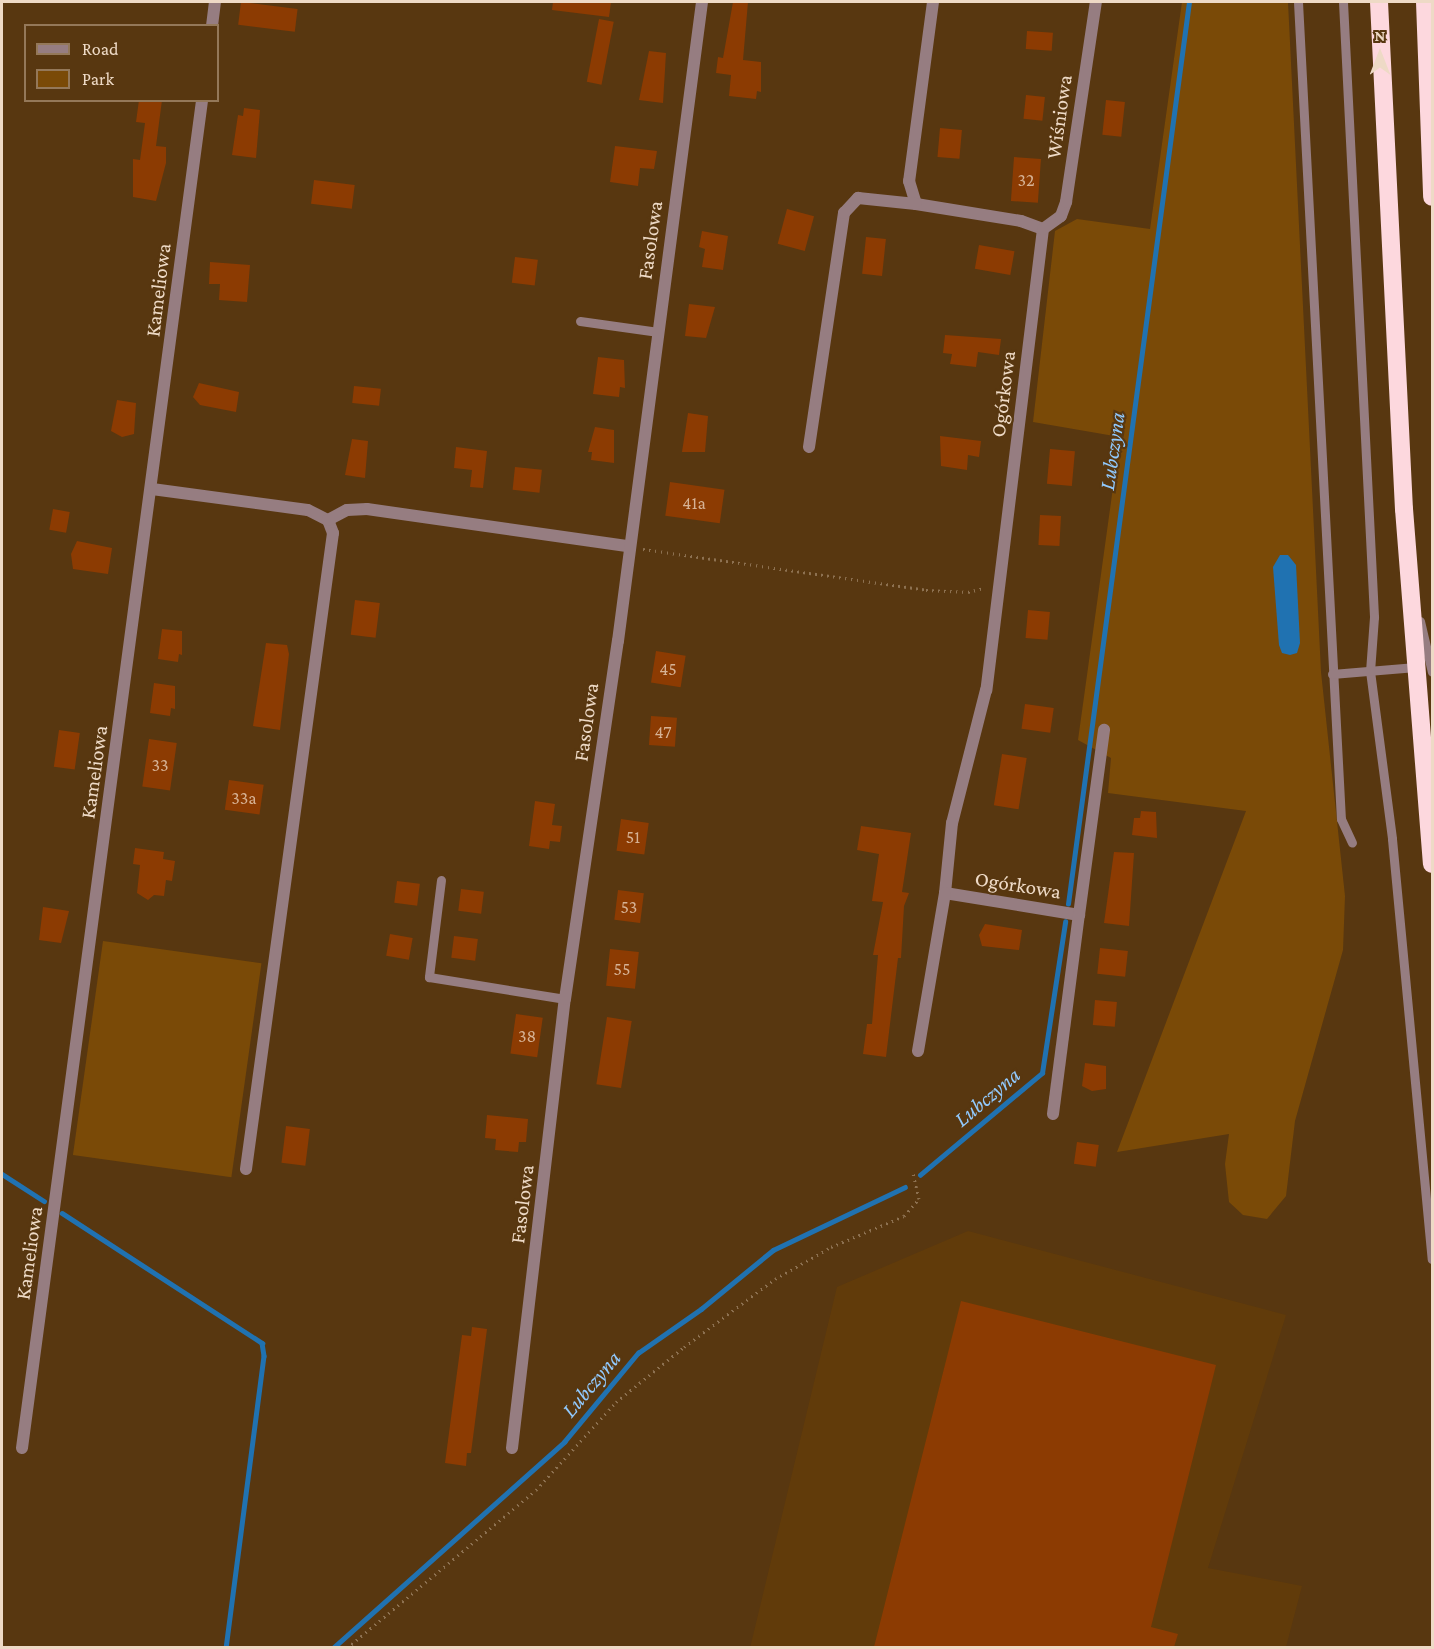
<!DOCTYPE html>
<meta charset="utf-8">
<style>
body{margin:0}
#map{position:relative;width:1434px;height:1649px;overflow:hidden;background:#583710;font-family:"Crimson Pro",serif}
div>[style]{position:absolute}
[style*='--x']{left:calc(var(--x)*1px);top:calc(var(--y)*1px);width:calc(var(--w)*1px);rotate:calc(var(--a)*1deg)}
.built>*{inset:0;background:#613b0a}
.green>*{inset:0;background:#7a4a07;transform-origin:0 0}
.water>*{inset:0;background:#2072b1}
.stream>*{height:4.5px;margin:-2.25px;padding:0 2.25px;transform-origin:2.25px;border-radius:2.25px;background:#2072b1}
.building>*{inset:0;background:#8c3b02;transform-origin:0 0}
.path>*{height:3px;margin-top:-1.5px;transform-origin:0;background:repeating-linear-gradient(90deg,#8d7151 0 1.5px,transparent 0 6px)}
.service>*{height:9px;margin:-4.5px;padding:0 4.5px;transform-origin:4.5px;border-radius:4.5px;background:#967d81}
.minor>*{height:12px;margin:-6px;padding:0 6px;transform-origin:6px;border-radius:6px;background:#967d81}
.motorway>*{height:18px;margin:-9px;padding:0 9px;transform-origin:9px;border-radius:9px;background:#fdd8de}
span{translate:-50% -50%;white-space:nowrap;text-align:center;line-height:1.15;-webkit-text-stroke:4.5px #583710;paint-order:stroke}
.number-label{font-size:18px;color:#d6b295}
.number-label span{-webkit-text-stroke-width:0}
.street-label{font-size:21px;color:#eedac6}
.water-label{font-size:22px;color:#91c9fd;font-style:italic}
.frame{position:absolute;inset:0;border:3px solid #eedac6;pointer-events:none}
.legend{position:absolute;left:24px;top:24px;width:195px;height:78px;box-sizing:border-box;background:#583710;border:2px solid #947859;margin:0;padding:8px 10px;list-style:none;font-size:18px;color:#eedac6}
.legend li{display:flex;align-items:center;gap:12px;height:30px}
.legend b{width:30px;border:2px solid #947859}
.north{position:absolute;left:1350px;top:24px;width:60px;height:60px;-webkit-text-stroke:4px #583710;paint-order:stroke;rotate:0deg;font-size:16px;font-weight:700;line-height:24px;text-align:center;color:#eedac6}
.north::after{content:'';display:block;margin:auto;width:21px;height:27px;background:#eedac6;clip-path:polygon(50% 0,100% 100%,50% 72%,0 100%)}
</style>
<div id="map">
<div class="built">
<i style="clip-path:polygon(968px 1231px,1286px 1315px,1208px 1568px,1302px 1586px,1286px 1647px,750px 1648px,837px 1287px)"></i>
</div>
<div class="green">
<i style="clip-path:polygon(1182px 2px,1288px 2px,1321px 672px,1345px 896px,1343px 950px,1295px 1121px,1286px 1196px,1267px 1219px,1243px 1215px,1229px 1202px,1225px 1164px,1229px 1134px,1117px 1152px,1246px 811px,1108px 793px,1111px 758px,1078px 740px,1120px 437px,1033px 422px,1055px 231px,1077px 219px,1150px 229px)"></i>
<i style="left:103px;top:941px;width:160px;height:216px;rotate:8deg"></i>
</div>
<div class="water">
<i style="clip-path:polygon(1280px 555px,1288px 555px,1296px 565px,1300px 643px,1297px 653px,1290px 655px,1282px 653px,1279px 645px,1273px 567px)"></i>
</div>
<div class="stream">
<i style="--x:1068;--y:904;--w:910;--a:-82.36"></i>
<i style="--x:2;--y:1174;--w:50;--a:32.7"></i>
<i style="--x:920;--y:1175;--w:159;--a:-39.9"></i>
<i style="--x:1042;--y:1073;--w:153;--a:-81.3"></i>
<i style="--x:62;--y:1213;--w:239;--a:33"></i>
<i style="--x:262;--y:1343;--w:13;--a:81"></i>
<i style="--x:264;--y:1356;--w:294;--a:97.4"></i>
<i style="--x:333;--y:1648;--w:310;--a:-41.7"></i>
<i style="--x:564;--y:1442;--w:116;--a:-50.3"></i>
<i style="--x:638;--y:1353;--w:77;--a:-34.9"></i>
<i style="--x:701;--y:1309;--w:93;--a:-39.3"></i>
<i style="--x:773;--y:1250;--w:146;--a:-25.5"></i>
</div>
<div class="building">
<i style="left:241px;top:2px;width:57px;height:23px;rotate:7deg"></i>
<i style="clip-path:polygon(553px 2px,611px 2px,609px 17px,552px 10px)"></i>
<i style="clip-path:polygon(733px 2px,748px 2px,743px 60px,761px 62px,761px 92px,757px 91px,756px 99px,729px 96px,731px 75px,716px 73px,718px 57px,723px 58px)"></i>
<i style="left:599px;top:19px;width:15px;height:64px;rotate:11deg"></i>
<i style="left:1027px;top:31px;width:26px;height:18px;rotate:4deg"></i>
<i style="clip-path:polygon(649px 51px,666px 53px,663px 103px,639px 100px)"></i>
<i style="left:1026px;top:95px;width:19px;height:24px;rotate:6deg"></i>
<i style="clip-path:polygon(139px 100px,162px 100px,156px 146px,166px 147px,166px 163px,156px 201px,133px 197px,133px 159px,140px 160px,145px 123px,136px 122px)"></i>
<i style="left:1106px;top:100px;width:19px;height:35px;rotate:6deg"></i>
<i style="clip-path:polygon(244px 108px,260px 110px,256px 158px,232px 155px,238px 115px,243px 116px)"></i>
<i style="left:940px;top:128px;width:22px;height:29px;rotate:5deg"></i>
<i style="clip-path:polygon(615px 146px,657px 151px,654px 169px,640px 168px,638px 186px,610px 182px)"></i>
<i style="left:1014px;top:157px;width:27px;height:44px;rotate:4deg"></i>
<i style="left:314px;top:180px;width:41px;height:24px;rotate:7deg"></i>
<i style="left:787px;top:209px;width:28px;height:36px;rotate:15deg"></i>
<i style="clip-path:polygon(702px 231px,728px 236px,723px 270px,702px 267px,705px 249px,699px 247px)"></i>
<i style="left:866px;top:237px;width:20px;height:37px;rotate:6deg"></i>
<i style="left:979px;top:245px;width:36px;height:24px;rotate:10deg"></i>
<i style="left:515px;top:257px;width:23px;height:26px;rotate:7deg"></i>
<i style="clip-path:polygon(210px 262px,250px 265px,247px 302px,219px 300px,220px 284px,209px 284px)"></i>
<i style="clip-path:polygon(689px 304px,715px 307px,706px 338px,685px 336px)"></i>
<i style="clip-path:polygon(945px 335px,1001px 339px,999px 355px,978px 352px,976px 367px,950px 364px,952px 354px,943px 353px)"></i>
<i style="clip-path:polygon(598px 357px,624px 360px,625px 388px,620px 387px,619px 397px,593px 394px)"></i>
<i style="clip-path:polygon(199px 383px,239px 392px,236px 412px,200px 405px,193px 397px)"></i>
<i style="left:354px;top:386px;width:27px;height:17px;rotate:6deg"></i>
<i style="clip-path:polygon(117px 400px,136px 403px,134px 434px,122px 437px,111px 431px)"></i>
<i style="clip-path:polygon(688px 413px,708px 416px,705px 452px,682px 452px)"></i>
<i style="clip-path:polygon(595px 427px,614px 430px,614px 463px,591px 460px,592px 452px,588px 452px)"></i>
<i style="clip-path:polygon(940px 436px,981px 441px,979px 457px,968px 455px,967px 470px,941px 466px)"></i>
<i style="clip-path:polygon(352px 439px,368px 441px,365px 478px,345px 475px)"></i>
<i style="clip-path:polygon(456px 447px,487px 451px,483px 488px,470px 487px,472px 470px,454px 468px)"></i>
<i style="left:1050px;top:449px;width:25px;height:35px;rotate:5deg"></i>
<i style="left:515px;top:467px;width:27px;height:23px;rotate:6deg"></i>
<i style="left:670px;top:482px;width:55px;height:34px;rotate:8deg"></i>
<i style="left:53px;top:509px;width:17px;height:21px;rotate:10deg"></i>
<i style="left:1040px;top:515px;width:21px;height:30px;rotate:3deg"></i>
<i style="clip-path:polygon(77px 541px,112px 548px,108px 574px,73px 569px,71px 554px)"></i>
<i style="left:355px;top:600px;width:25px;height:35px;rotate:7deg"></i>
<i style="left:1028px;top:610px;width:22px;height:28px;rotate:5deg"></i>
<i style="clip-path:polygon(162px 629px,182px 631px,182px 655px,179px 654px,178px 662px,158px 659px)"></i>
<i style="clip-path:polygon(266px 643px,287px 645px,289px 654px,280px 730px,253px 726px)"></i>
<i style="left:656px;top:651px;width:30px;height:32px;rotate:9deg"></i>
<i style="clip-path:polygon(154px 683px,175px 686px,175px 709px,171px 708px,170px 716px,150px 713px)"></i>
<i style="left:1025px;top:704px;width:29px;height:25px;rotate:8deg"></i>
<i style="left:651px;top:716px;width:26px;height:29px;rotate:4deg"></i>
<i style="left:59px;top:730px;width:21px;height:37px;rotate:8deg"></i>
<i style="left:149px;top:739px;width:28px;height:48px;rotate:8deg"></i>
<i style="left:1002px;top:754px;width:25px;height:52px;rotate:9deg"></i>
<i style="left:229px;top:780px;width:35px;height:30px;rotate:8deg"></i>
<i style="clip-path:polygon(535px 801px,555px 804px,552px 825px,562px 826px,560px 842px,550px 841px,549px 849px,529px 846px)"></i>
<i style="clip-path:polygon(1141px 811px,1156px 812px,1157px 838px,1132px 835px,1134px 818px,1140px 818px)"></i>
<i style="left:621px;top:819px;width:28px;height:32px;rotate:8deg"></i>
<i style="clip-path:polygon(861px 826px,911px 833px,902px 892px,909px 893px,904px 906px,901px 958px,898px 958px,886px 1057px,863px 1054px,867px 1024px,872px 1024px,878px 955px,873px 955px,883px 902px,872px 901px,879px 854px,857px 850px)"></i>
<i style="clip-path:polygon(135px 848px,164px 852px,163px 859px,175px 861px,172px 881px,166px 880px,164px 896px,154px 895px,148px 900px,137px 893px,140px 865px,133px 864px)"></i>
<i style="clip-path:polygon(1114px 852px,1134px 853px,1129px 926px,1104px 923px)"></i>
<i style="left:397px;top:881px;width:23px;height:22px;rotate:7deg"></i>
<i style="left:461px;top:889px;width:23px;height:22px;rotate:7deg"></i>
<i style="left:618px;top:890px;width:26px;height:30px;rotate:7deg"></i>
<i style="clip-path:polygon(43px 907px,69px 911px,61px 943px,39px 940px)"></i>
<i style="clip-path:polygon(985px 924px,1022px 930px,1019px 950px,982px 946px,979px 935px)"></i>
<i style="left:390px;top:934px;width:23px;height:22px;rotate:10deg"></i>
<i style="left:454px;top:936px;width:24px;height:22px;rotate:7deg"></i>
<i style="left:1100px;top:948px;width:28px;height:26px;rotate:6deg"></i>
<i style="left:610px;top:949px;width:29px;height:37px;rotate:6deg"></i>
<i style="left:1095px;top:1000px;width:22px;height:25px;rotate:5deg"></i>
<i style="left:516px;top:1014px;width:27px;height:40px;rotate:8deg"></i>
<i style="left:607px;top:1017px;width:25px;height:68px;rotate:9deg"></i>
<i style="clip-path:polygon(1085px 1063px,1106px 1066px,1106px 1089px,1092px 1091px,1082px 1086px)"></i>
<i style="clip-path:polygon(487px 1115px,528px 1119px,526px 1142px,519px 1142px,518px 1152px,495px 1150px,496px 1139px,485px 1138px)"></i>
<i style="left:286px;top:1126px;width:24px;height:37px;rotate:7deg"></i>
<i style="left:1077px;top:1142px;width:22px;height:22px;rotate:8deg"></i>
<i style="clip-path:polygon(961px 1301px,1216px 1365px,1151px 1627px,1178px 1634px,1174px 1647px,874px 1647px)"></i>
<i style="clip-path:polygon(472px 1327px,487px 1329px,471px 1453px,467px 1453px,466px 1466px,445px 1463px,462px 1335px,471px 1336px)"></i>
</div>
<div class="path">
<i style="--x:643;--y:549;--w:286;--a:8.2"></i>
<i style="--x:926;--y:590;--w:42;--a:2.7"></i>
<i style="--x:968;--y:592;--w:16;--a:-14"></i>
<i style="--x:347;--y:1648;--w:246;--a:-39.9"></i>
<i style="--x:536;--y:1490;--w:119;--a:-47.7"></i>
<i style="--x:616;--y:1402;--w:87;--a:-39"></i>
<i style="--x:684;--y:1347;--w:114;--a:-36.8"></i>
<i style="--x:775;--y:1279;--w:64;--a:-29.7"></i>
<i style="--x:831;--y:1247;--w:79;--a:-23"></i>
<i style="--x:904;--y:1216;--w:23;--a:-49"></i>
<i style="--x:919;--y:1199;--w:28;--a:-103"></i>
</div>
<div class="service">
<i style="--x:1298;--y:2;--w:818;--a:86.99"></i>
<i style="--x:1341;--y:819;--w:26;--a:65"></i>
<i style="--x:1343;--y:2;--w:616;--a:87.11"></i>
<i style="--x:1374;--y:617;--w:54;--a:94.2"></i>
<i style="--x:1370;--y:671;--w:169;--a:82.5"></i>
<i style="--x:1392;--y:839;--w:422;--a:84.6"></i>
<i style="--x:580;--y:321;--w:79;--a:8"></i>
<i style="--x:1420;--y:621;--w:52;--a:76.8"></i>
<i style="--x:1332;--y:674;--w:84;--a:-4.8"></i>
<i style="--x:441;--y:880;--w:98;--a:97.1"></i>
<i style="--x:429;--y:977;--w:138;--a:9.2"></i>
</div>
<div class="minor">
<i style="--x:933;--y:2;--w:181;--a:97.6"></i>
<i style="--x:909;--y:181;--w:24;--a:73"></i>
<i style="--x:916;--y:204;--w:106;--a:9.2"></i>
<i style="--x:1021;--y:221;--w:23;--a:20"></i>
<i style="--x:212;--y:26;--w:24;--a:-83"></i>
<i style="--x:1043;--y:229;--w:465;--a:97"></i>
<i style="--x:986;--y:690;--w:137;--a:104.3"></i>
<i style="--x:952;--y:823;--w:70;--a:95.7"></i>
<i style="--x:945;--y:893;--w:136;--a:9.3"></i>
<i style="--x:1079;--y:915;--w:187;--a:-82.3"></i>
<i style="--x:1043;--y:229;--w:22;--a:-36"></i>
<i style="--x:1061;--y:216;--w:15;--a:-70"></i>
<i style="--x:1066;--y:202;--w:202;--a:-81.5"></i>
<i style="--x:809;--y:447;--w:237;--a:-81.5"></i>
<i style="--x:844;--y:213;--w:21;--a:-47"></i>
<i style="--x:858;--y:198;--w:58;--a:5.9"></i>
<i style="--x:152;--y:489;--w:157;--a:7.7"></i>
<i style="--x:308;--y:510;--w:22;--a:27"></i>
<i style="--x:328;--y:520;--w:14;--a:69"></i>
<i style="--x:333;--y:533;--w:642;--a:97.79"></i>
<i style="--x:328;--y:520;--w:21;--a:-28"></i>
<i style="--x:347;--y:510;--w:20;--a:-3"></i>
<i style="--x:367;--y:509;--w:264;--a:8.1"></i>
<i style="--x:918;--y:1051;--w:160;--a:-80.3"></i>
<i style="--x:1053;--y:1114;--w:201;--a:-82.6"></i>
<i style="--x:22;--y:1448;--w:1360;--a:-82.39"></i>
<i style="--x:512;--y:1448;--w:452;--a:-83.3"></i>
<i style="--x:565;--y:999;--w:362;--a:-81.6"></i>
<i style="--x:618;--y:641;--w:644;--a:-82.51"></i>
</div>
<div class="motorway">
<i style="--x:1379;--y:2;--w:508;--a:87.18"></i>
<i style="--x:1404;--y:509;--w:356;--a:85.5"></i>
<i style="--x:1425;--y:2;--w:195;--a:87.9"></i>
</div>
<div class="number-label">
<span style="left:1026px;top:180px">32</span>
<span style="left:694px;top:503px">41a</span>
<span style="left:668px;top:669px">45</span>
<span style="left:663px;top:732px">47</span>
<span style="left:160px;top:765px">33</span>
<span style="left:244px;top:798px">33a</span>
<span style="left:633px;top:837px">51</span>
<span style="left:629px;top:907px">53</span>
<span style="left:622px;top:969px">55</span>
<span style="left:527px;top:1036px">38</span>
</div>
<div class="street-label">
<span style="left:1059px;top:117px;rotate:-82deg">Wiśniowa</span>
<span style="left:650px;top:240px;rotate:-82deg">Fasolowa</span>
<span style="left:158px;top:290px;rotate:-83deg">Kameliowa</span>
<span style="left:1003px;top:394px;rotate:-83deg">Ogórkowa</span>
<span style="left:586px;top:722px;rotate:-82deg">Fasolowa</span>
<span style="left:94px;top:772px;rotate:-82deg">Kameliowa</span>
<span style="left:1018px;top:885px;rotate:9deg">Ogórkowa</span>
<span style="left:522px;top:1204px;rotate:-83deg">Fasolowa</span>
<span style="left:29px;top:1253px;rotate:-82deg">Kameliowa</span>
</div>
<div class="water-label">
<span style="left:1112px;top:451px;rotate:-82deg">Lubczyna</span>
<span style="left:987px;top:1097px;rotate:-40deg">Lubczyna</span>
<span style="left:591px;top:1384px;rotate:-50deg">Lubczyna</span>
</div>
<div class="frame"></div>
<ul class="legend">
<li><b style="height:8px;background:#967d81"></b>Road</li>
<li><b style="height:16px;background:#7a4a07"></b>Park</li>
</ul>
<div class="north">N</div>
</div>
